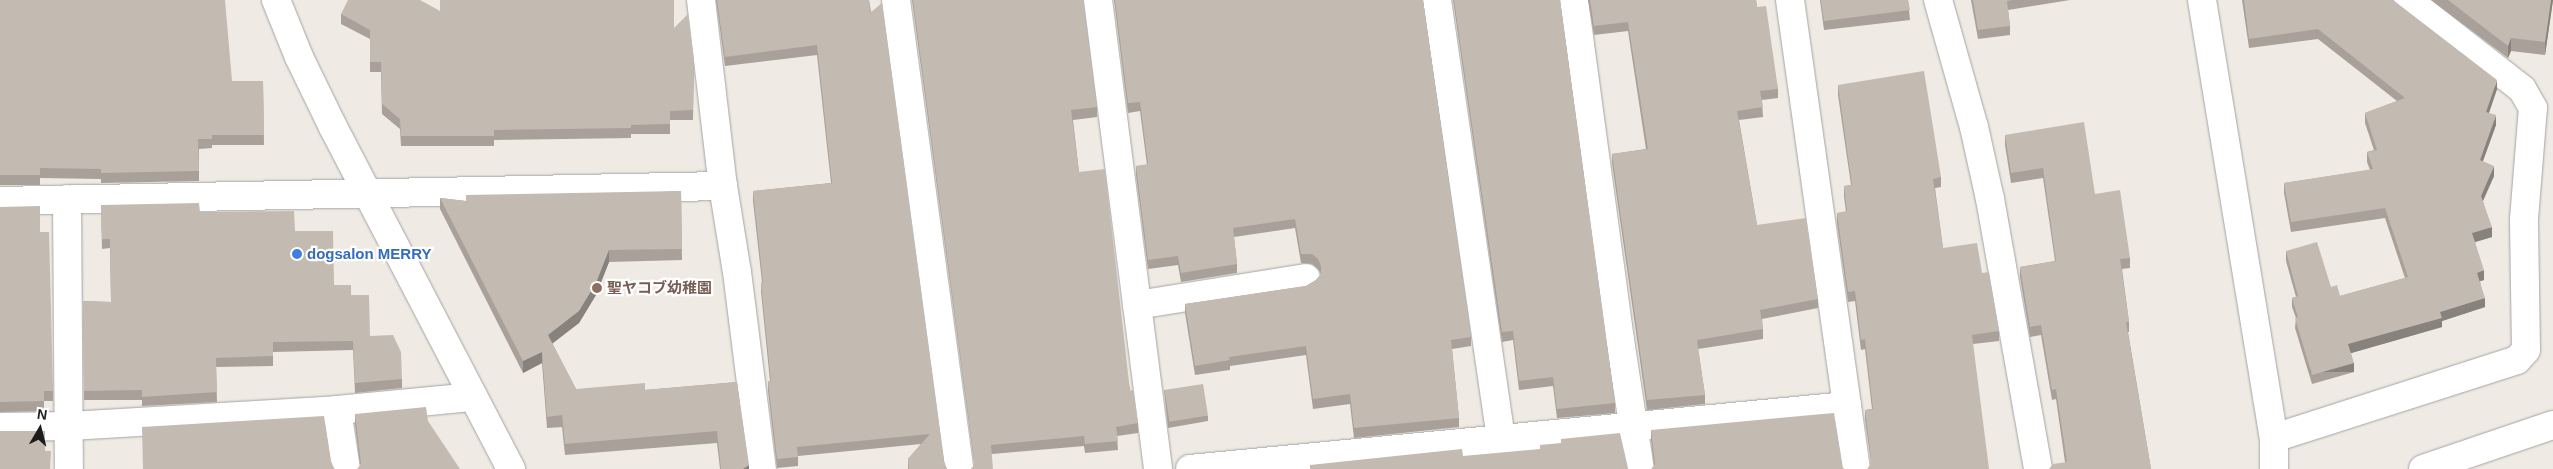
<!DOCTYPE html>
<meta charset="utf-8">
<style>
body{margin:0}
#map{position:relative;width:2553px;height:469px;overflow:hidden;background:#efeae3;font-family:Helvetica,"Noto Sans JP",sans-serif}
div>[style]{position:absolute}
[style*='--x']{left:calc(var(--x)*1px);top:calc(var(--y)*1px);width:calc(var(--w)*1px);rotate:calc(var(--a)*1deg)}
.roads{filter:drop-shadow(0 0 1px #a4a4a4) drop-shadow(0 0 1px #a4a4a4)}
.minor>*{height:28px;margin:-14px;padding:0 14px;transform-origin:14px;border-radius:14px;background:#fff}
.wall>*{inset:0;background:#a8a099}
.shaded-wall>*{inset:0;background:#88827d;transform-origin:0 0}
.building>*{inset:0;background:#c3bab2;transform-origin:0 0}
.dots>*{width:14px;height:14px;translate:-50% -50%;box-sizing:border-box;border:2px solid #fff;border-radius:50%}
span{translate:-50% -50%;white-space:nowrap;text-align:center;line-height:1.15;-webkit-text-stroke:4.5px #fff;paint-order:stroke}
.shop-label{font-size:15px;color:#366cbe;font-weight:700}
.left{translate:0 -50%;text-align:left}
.education-label{font-size:15px;color:#785e54;font-weight:700}
.north{position:absolute;left:15px;top:404px;width:50px;height:50px;-webkit-text-stroke:4px #fff;paint-order:stroke;rotate:8deg;font-size:14px;font-weight:700;line-height:20px;text-align:center;color:#1d1d1d}
.north::after{content:'';display:block;margin:auto;width:18px;height:22px;background:#1d1d1d;clip-path:polygon(50% 0,100% 100%,50% 72%,0 100%)}
</style>
<div id="map">
<div class="roads">
<div class="minor">
<i style="--x:276;--y:0;--w:61;--a:68"></i>
<i style="--x:299;--y:57;--w:78;--a:64.1"></i>
<i style="--x:333;--y:127;--w:386;--a:62.5"></i>
<i style="--x:701;--y:0;--w:187;--a:83.3"></i>
<i style="--x:723;--y:186;--w:87;--a:80.8"></i>
<i style="--x:737;--y:272;--w:199;--a:82.8"></i>
<i style="--x:896;--y:0;--w:473;--a:82.3"></i>
<i style="--x:1098;--y:0;--w:473;--a:82.7"></i>
<i style="--x:1437;--y:0;--w:446;--a:81.7"></i>
<i style="--x:1574;--y:0;--w:343;--a:82.3"></i>
<i style="--x:1620;--y:340;--w:131;--a:81.2"></i>
<i style="--x:1790;--y:0;--w:474;--a:82"></i>
<i style="--x:1938;--y:0;--w:132;--a:74.2"></i>
<i style="--x:1974;--y:127;--w:74;--a:77.5"></i>
<i style="--x:1990;--y:199;--w:274;--a:79.9"></i>
<i style="--x:2202;--y:0;--w:444;--a:80.7"></i>
<i style="--x:2274;--y:438;--w:31;--a:90"></i>
<i style="--x:67;--y:199;--w:270;--a:89.6"></i>
<i style="--x:0;--y:201;--w:723;--a:-1.19"></i>
<i style="--x:1137;--y:305;--w:171;--a:-9.1"></i>
<i style="--x:337;--y:410;--w:60;--a:81.3"></i>
<i style="--x:0;--y:427;--w:70;--a:-0.8"></i>
<i style="--x:70;--y:426;--w:267;--a:-3.4"></i>
<i style="--x:337;--y:410;--w:137;--a:-5.5"></i>
<i style="--x:2274;--y:438;--w:255;--a:-17.8"></i>
<i style="--x:2517;--y:360;--w:13;--a:-48"></i>
<i style="--x:2526;--y:350;--w:131;--a:-90.9"></i>
<i style="--x:2524;--y:219;--w:111;--a:-85.4"></i>
<i style="--x:2533;--y:108;--w:22;--a:-120"></i>
<i style="--x:2522;--y:89;--w:145;--a:-142"></i>
<i style="--x:1190;--y:469;--w:660;--a:-5.48"></i>
<i style="--x:2423;--y:469;--w:137;--a:-18.7"></i>
</div>
</div>
<div class="wall">
<i style="clip-path:polygon(0 0,232px 81px,263px 81px,264px 145px,212px 145px,212px 148px,199px 149px,199px 181px,101px 183px,101px 179px,40px 178px,40px 185px,0 185px)"></i>
<i style="clip-path:polygon(716px 0,869px 0,944px 462px,947px 469px,908px 469px,908px 459px,921px 444px,798px 456px,798px 466px,777px 468px,768px 391px,768px 381px,770px 381px,761px 292px,761px 283px,762px 282px,753px 201px,753px 191px,831px 183px,817px 55px,725px 66px)"></i>
<i style="clip-path:polygon(912px 0,1083px 0,1097px 107px,1097px 117px,1073px 120px,1079px 172px,1138px 423px,1138px 433px,1117px 436px,1118px 450px,1085px 453px,1084px 446px,992px 454px,974px 465px,974px 462px)"></i>
<i style="clip-path:polygon(1114px 0,1423px 0,1471px 337px,1471px 346px,1452px 349px,1459px 418px,1459px 427px,1354px 438px,1350px 404px,1313px 409px,1306px 355px,1230px 366px,1230px 370px,1195px 375px,1185px 313px,1185px 304px,1306px 286px,1316px 280px,1321px 274px,1318px 269px,1312px 264px,1301px 263px,1295px 228px,1234px 237px,1237px 264px,1237px 273px,1181px 282px,1178px 265px,1148px 269px,1136px 175px,1136px 166px,1147px 165px,1140px 111px,1128px 113px)"></i>
<i style="clip-path:polygon(1453px 0,1560px 0,1615px 403px,1615px 413px,1557px 418px,1553px 386px,1519px 390px,1513px 340px,1502px 342px)"></i>
<i style="clip-path:polygon(1588px 0,1756px 0,1757px 7px,1778px 89px,1778px 98px,1762px 100px,1763px 117px,1739px 120px,1757px 225px,1818px 299px,1818px 308px,1762px 319px,1763px 329px,1763px 339px,1698px 349px,1705px 395px,1705px 404px,1647px 410px,1612px 163px,1612px 154px,1646px 149px,1628px 31px,1594px 35px)"></i>
<i style="clip-path:polygon(1820px 0,1908px 0,1910px 20px,1824px 30px)"></i>
<i style="clip-path:polygon(1971px 0,2070px 0,2008px 10px,2010px 26px,2010px 35px,1978px 39px)"></i>
<i style="clip-path:polygon(2242px 0,2393px 0,2497px 89px,2489px 113px,2496px 125px,2483px 161px,2494px 176px,2483px 201px,2492px 237px,2475px 242px,2484px 280px,2480px 281px,2485px 307px,2442px 321px,2442px 327px,2351px 353px,2354px 372px,2312px 384px,2295px 328px,2296px 318px,2292px 307px,2292px 298px,2296px 297px,2286px 261px,2286px 251px,2331px 287px,2340px 296px,2405px 278px,2385px 218px,2291px 232px,2284px 193px,2284px 183px,2370px 170px,2367px 162px,2367px 152px,2374px 150px,2365px 123px,2365px 113px,2397px 101px,2318px 39px,2249px 48px)"></i>
<i style="clip-path:polygon(2431px 0,2553px 0,2545px 55px,2511px 51px,2508px 58px)"></i>
<i style="clip-path:polygon(440px 11px,674px 28px,694px 60px,693px 120px,670px 120px,670px 134px,631px 134px,631px 138px,494px 140px,494px 146px,401px 146px,400px 129px,382px 114px,381px 72px,370px 72px,370px 39px,341px 24px,341px 14px)"></i>
<i style="clip-path:polygon(1838px 85px,1941px 177px,1941px 187px,1935px 188px,1943px 248px,1982px 273px,1999px 331px,1999px 341px,1973px 344px,1870px 465px,1871px 462px,1865px 420px,1865px 410px,1872px 409px,1865px 349px,1861px 350px,1855px 301px,1848px 302px,1837px 223px,1837px 213px,1846px 212px,1844px 196px,1844px 186px,1851px 185px,1838px 95px)"></i>
<i style="clip-path:polygon(2005px 135px,2095px 194px,2130px 258px,2130px 268px,2122px 269px,2129px 322px,2129px 332px,2128px 332px,2151px 469px,2065px 462px,2056px 399px,2052px 400px,2041px 335px,2030px 337px,2020px 277px,2020px 267px,2055px 261px,2043px 178px,2011px 183px,2005px 145px)"></i>
<i style="clip-path:polygon(681px 191px,682px 260px,609px 262px,596px 295px,579px 323px,552px 343px,576px 389px,645px 390px,737px 382px,749px 469px,720px 469px,717px 443px,565px 455px,562px 427px,547px 428px,542px 363px,523px 373px,440px 209px,440px 198px,466px 201px)"></i>
<i style="clip-path:polygon(101px 205px,200px 212px,295px 231px,334px 285px,351px 295px,370px 336px,402px 379px,402px 388px,355px 393px,353px 350px,273px 352px,273px 366px,216px 367px,217px 402px,142px 406px,142px 400px,84px 400px,83px 301px,111px 302px,110px 248px,102px 249px)"></i>
<i style="clip-path:polygon(0 207px,40px 232px,53px 391px,53px 401px,44px 401px,44px 411px,0 412px)"></i>
<i style="clip-path:polygon(1164px 390px,1208px 416px,1208px 421px,1168px 428px)"></i>
<i style="clip-path:polygon(355px 414px,428px 421px,360px 465px,355px 425px)"></i>
<i style="clip-path:polygon(1651px 430px,1843px 468px,1654px 465px,1651px 440px)"></i>
</div>
<div class="shaded-wall">
<i style="clip-path:polygon(2551px 0,2553px 0,2545px 55px,2545px 42px)"></i>
<i style="clip-path:polygon(2511px 38px,2511px 51px,2508px 58px,2508px 46px)"></i>
<i style="clip-path:polygon(2497px 80px,2497px 89px,2486px 121px,2486px 112px)"></i>
<i style="clip-path:polygon(2496px 115px,2496px 125px,2480px 169px,2480px 160px)"></i>
<i style="clip-path:polygon(2494px 166px,2494px 176px,2481px 205px,2481px 196px)"></i>
<i style="clip-path:polygon(2492px 227px,2492px 237px,2472px 243px,2472px 233px)"></i>
<i style="clip-path:polygon(609px 250px,609px 262px,596px 295px,579px 323px,548px 347px,548px 335px)"></i>
<i style="clip-path:polygon(2484px 270px,2484px 280px,2477px 282px,2477px 273px)"></i>
<i style="clip-path:polygon(2485px 298px,2485px 307px,2442px 321px,2442px 327px,2348px 354px,2348px 344px,2440px 312px)"></i>
<i style="clip-path:polygon(542px 352px,542px 363px,523px 373px,523px 361px)"></i>
<i style="left:2354px;top:363px;width:9px;height:44px;rotate:90deg"></i>
<i style="clip-path:polygon(749px 465px,749px 469px,743px 469px)"></i>
</div>
<div class="building">
<i style="clip-path:polygon(0 0,225px 0,232px 81px,263px 81px,264px 135px,212px 135px,212px 139px,198px 139px,199px 171px,101px 173px,101px 169px,40px 168px,40px 175px,0 175px)"></i>
<i style="clip-path:polygon(348px 0,420px 0,440px 11px,440px 0,674px 0,674px 28px,688px 14px,694px 60px,693px 110px,670px 111px,670px 124px,631px 125px,631px 128px,494px 130px,494px 136px,401px 136px,400px 119px,382px 104px,381px 62px,370px 62px,370px 30px,341px 14px)"></i>
<i style="clip-path:polygon(717px 0,869px 0,870px 13px,882px 3px,944px 462px,947px 469px,909px 469px,908px 459px,930px 434px,797px 447px,798px 457px,777px 459px,768px 381px,771px 381px,761px 283px,763px 282px,753px 191px,832px 183px,817px 45px,725px 57px)"></i>
<i style="clip-path:polygon(913px 0,1083px 0,1097px 107px,1071px 110px,1079px 172px,1105px 169px,1130px 391px,1133px 390px,1138px 423px,1116px 427px,1118px 441px,1085px 444px,1084px 436px,991px 445px,993px 469px,971px 469px,974px 465px,974px 458px)"></i>
<i style="clip-path:polygon(1115px 0,1423px 0,1471px 337px,1451px 340px,1459px 418px,1354px 428px,1350px 394px,1313px 399px,1306px 346px,1229px 357px,1230px 360px,1195px 366px,1185px 304px,1306px 286px,1316px 280px,1321px 274px,1321px 266px,1318px 259px,1312px 254px,1301px 254px,1295px 219px,1233px 228px,1237px 264px,1181px 273px,1178px 256px,1148px 260px,1136px 166px,1148px 164px,1140px 102px,1128px 103px)"></i>
<i style="clip-path:polygon(1454px 0,1560px 0,1615px 403px,1557px 409px,1553px 377px,1519px 381px,1513px 331px,1502px 332px)"></i>
<i style="clip-path:polygon(1590px 0,1756px 0,1757px 7px,1766px 6px,1778px 89px,1760px 91px,1763px 107px,1737px 111px,1757px 225px,1806px 218px,1818px 299px,1760px 310px,1763px 329px,1697px 340px,1705px 395px,1647px 400px,1612px 154px,1648px 149px,1628px 22px,1594px 26px)"></i>
<i style="clip-path:polygon(1821px 0,1908px 0,1910px 10px,1824px 21px)"></i>
<i style="clip-path:polygon(1973px 0,2012px 0,2007px 1px,2010px 26px,1978px 30px)"></i>
<i style="clip-path:polygon(2244px 0,2393px 0,2497px 80px,2486px 112px,2496px 115px,2480px 160px,2494px 166px,2481px 196px,2492px 227px,2472px 233px,2484px 270px,2477px 273px,2485px 298px,2440px 312px,2442px 318px,2348px 344px,2354px 363px,2312px 375px,2295px 318px,2298px 317px,2292px 298px,2298px 296px,2286px 251px,2317px 242px,2331px 287px,2337px 285px,2340px 296px,2408px 277px,2385px 208px,2291px 222px,2284px 183px,2373px 169px,2367px 152px,2377px 150px,2365px 113px,2405px 98px,2318px 29px,2249px 39px)"></i>
<i style="clip-path:polygon(2448px 0,2551px 0,2545px 42px,2511px 38px,2508px 46px)"></i>
<i style="clip-path:polygon(1924px 71px,1941px 177px,1933px 179px,1943px 248px,1977px 243px,1982px 273px,1989px 272px,1999px 331px,1972px 335px,1989px 469px,1867px 469px,1870px 465px,1871px 457px,1865px 410px,1873px 409px,1865px 339px,1861px 340px,1855px 291px,1848px 292px,1837px 213px,1847px 211px,1844px 186px,1852px 185px,1838px 85px)"></i>
<i style="clip-path:polygon(2084px 122px,2095px 194px,2120px 190px,2130px 258px,2120px 259px,2129px 322px,2126px 322px,2151px 469px,2049px 469px,2053px 464px,2067px 462px,2056px 389px,2052px 390px,2041px 325px,2030px 327px,2020px 267px,2056px 261px,2043px 168px,2011px 173px,2005px 135px)"></i>
<i style="clip-path:polygon(681px 191px,682px 249px,609px 250px,596px 283px,579px 311px,548px 335px,576px 389px,645px 383px,645px 390px,737px 382px,749px 465px,743px 469px,721px 469px,717px 431px,565px 444px,562px 415px,547px 417px,542px 352px,523px 361px,440px 198px,466px 201px,466px 195px)"></i>
<i style="clip-path:polygon(199px 203px,200px 212px,294px 211px,295px 231px,333px 231px,334px 285px,351px 285px,351px 295px,369px 295px,370px 336px,393px 335px,401px 352px,402px 379px,355px 383px,353px 341px,273px 342px,273px 356px,216px 358px,217px 392px,142px 397px,142px 390px,84px 391px,83px 301px,111px 302px,110px 239px,102px 239px,101px 205px)"></i>
<i style="clip-path:polygon(40px 206px,40px 232px,49px 232px,53px 391px,44px 391px,44px 401px,0 402px,0 207px)"></i>
<i style="left:1203px;top:384px;width:32px;height:39px;rotate:81deg"></i>
<i style="clip-path:polygon(426px 407px,428px 421px,460px 469px,357px 469px,361px 464px,355px 414px)"></i>
<i style="clip-path:polygon(1834px 413px,1843px 468px,1845px 469px,1651px 469px,1655px 464px,1651px 430px)"></i>
<i style="clip-path:polygon(324px 416px,331px 461px,334px 468px,335px 469px,143px 469px,142px 427px)"></i>
<i style="clip-path:polygon(0 431px,45px 431px,45px 451px,51px 451px,50px 469px,0 469px)"></i>
<i style="clip-path:polygon(1620px 433px,1628px 468px,1628px 469px,1310px 469px,1310px 465px,1462px 449px,1463px 456px,1540px 449px,1540px 445px,1561px 443px,1561px 439px)"></i>
</div>
<div class="dots">
<i style="left:297px;top:254px;background:#3f7fe0"></i>
<i style="left:597px;top:288px;background:#8d6e63"></i>
</div>
<div class="shop-label">
<span class="left" style="left:307px;top:254px">dogsalon MERRY</span>
</div>
<div class="education-label">
<span class="left" style="left:607px;top:288px">聖ヤコブ幼稚園</span>
</div>
<div class="north">N</div>
</div>
